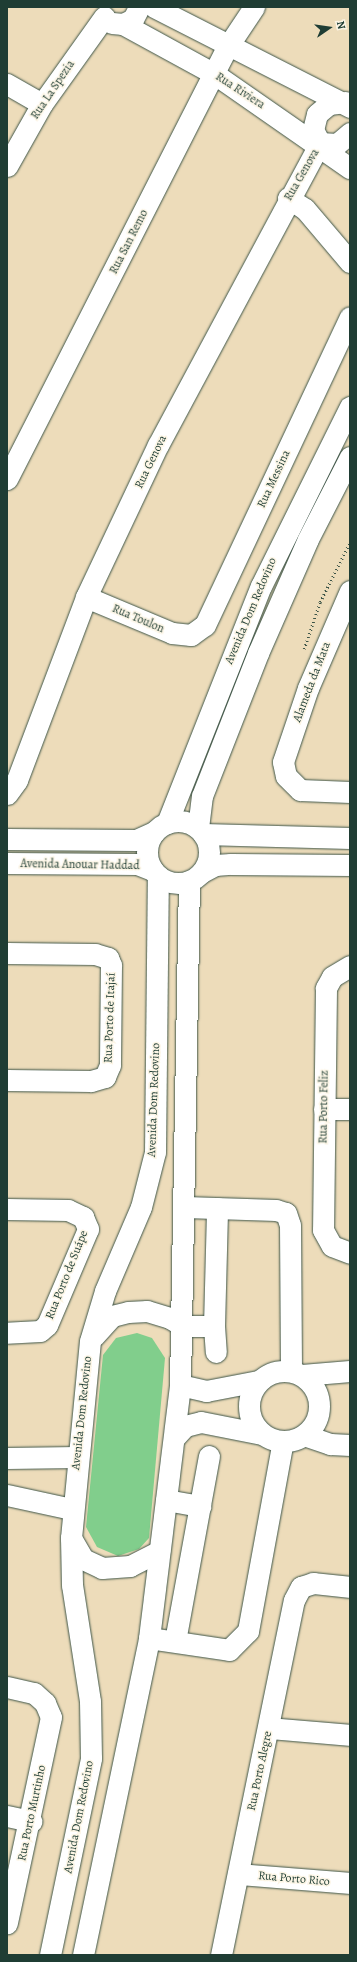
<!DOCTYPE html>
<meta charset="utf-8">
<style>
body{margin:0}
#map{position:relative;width:357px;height:1962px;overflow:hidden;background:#eddcba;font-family:Alegreya,serif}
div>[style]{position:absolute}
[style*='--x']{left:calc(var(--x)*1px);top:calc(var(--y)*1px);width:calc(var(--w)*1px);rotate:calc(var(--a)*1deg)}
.green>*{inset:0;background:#81ce8c}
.path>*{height:2.5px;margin-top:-1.25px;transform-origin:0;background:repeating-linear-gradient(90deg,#3e5548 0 1px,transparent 0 4px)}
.roads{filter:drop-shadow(0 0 1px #3e5548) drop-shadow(0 0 1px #3e5548)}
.minor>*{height:21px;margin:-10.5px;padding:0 10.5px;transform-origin:10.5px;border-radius:10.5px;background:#fff}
.minor>.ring{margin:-10.5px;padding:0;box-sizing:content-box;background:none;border:21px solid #fff;border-radius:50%}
span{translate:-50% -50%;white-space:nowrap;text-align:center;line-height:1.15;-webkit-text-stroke:3px #fcf5e5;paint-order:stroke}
.street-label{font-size:12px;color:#1f3d34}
.frame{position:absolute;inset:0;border:8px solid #1f3d34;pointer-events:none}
.north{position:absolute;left:309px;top:8px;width:40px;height:40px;-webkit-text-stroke:3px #fcf5e5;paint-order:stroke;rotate:77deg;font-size:11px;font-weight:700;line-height:16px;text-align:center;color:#1f3d34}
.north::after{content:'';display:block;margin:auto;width:14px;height:18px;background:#1f3d34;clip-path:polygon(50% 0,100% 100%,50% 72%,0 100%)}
</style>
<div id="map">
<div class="green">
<i style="clip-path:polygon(137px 1333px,152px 1338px,165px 1358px,149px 1538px,139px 1549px,118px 1556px,97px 1547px,86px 1527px,103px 1355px,116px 1338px)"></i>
</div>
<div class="path">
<i style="--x:304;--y:649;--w:50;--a:-71.2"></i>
<i style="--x:320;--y:602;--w:67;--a:-63.4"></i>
</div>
<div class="roads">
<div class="minor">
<i style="--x:154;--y:7;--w:220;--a:27"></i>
<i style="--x:112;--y:23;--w:11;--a:5"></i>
<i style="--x:123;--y:24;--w:11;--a:-27"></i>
<i style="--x:133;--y:19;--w:13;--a:-63"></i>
<i style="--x:123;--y:24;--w:106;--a:28.7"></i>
<i style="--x:216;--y:75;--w:163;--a:34.8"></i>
<i style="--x:7;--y:84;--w:40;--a:29.7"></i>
<i style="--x:320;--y:143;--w:15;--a:-118"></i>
<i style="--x:313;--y:130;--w:16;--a:-76"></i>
<i style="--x:317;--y:114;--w:16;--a:-40"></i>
<i style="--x:329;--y:104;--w:16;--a:-7"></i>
<i style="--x:320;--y:143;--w:17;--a:3"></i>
<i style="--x:337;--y:144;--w:17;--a:-40"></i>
<i style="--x:7;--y:166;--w:71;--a:-60.6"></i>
<i style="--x:42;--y:104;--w:107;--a:-54.5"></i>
<i style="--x:288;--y:198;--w:20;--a:33"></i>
<i style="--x:305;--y:209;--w:70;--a:49.7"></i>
<i style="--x:7;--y:479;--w:486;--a:-63"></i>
<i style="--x:228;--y:46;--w:47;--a:-56.3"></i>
<i style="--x:350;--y:591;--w:106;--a:113.4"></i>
<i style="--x:308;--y:688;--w:78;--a:108.7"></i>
<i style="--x:283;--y:762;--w:14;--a:78"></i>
<i style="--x:286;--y:776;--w:20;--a:45"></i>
<i style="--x:300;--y:790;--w:50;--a:2.3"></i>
<i style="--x:86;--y:597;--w:93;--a:22.7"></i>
<i style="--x:172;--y:633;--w:19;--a:6"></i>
<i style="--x:191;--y:635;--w:17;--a:-36"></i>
<i style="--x:205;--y:625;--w:340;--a:-64.8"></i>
<i style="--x:7;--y:794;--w:17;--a:-54"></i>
<i style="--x:17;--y:780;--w:196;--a:-69.3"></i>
<i style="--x:86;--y:597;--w:168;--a:-64.7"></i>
<i style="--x:158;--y:445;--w:343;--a:-61.8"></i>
<i class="ring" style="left:147px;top:821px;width:41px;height:41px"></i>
<i style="--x:167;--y:823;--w:255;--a:-68.4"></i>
<i style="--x:261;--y:586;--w:200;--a:-63.6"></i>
<i style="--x:198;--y:828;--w:32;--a:-83"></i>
<i style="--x:202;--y:796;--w:154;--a:-68.6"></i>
<i style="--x:258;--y:653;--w:124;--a:-66.3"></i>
<i style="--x:308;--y:539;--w:92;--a:-62.9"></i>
<i style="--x:203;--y:834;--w:147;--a:1.6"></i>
<i style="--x:7;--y:839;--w:129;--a:0.4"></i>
<i style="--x:136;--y:840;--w:20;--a:-24"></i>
<i style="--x:7;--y:863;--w:130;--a:0.4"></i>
<i style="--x:137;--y:864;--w:17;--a:21"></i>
<i style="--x:202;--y:872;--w:15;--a:-28"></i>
<i style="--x:215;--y:865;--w:16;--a:-4"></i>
<i style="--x:231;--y:864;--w:119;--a:0.5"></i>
<i style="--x:7;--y:953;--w:88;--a:0.7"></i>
<i style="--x:95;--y:954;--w:14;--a:17"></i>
<i style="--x:108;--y:958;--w:8;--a:67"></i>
<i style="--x:111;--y:965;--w:100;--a:90.6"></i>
<i style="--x:110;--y:1065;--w:13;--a:113"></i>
<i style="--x:105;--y:1077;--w:15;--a:164"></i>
<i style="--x:91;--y:1081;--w:84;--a:-179.3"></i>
<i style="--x:350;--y:966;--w:21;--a:149"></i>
<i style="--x:332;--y:977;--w:13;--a:119"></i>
<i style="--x:326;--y:988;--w:242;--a:90.7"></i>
<i style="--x:323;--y:1230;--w:18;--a:61"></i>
<i style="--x:332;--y:1246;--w:19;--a:21"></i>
<i style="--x:324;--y:1109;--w:26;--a:0"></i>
<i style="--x:185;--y:1207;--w:91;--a:1.9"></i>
<i style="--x:276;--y:1210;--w:10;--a:17"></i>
<i style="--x:286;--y:1213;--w:13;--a:72"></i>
<i style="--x:290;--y:1225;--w:146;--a:89.6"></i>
<i style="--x:7;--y:1209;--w:61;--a:0.9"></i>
<i style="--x:68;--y:1210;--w:17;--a:25"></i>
<i style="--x:83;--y:1217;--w:13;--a:67"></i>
<i style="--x:88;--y:1229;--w:104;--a:113.1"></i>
<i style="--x:47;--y:1325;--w:9;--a:139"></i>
<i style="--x:40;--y:1331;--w:33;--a:177"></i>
<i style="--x:214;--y:1326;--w:26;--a:86"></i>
<i style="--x:94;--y:1336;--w:27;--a:-48"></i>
<i style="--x:112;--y:1316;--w:16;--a:-14"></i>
<i style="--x:128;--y:1312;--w:19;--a:-3"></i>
<i style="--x:147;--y:1311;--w:24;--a:17"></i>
<i style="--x:170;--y:1318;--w:15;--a:32"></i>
<i style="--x:183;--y:1326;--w:31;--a:0"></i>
<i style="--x:214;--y:1326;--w:118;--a:-88.5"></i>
<i class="ring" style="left:249px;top:1371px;width:49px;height:49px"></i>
<i style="--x:302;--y:1375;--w:48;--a:-4.8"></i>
<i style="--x:180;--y:1385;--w:27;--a:13"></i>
<i style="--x:206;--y:1391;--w:53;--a:-10.9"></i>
<i style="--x:304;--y:1435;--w:28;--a:19"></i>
<i style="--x:330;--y:1444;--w:20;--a:3"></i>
<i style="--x:175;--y:1437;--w:15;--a:-48"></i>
<i style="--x:185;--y:1426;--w:16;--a:-14"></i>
<i style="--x:201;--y:1422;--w:62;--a:11.1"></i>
<i style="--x:7;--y:1458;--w:70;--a:-0.8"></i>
<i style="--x:7;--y:1495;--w:66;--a:12.2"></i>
<i style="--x:166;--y:1500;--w:35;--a:10"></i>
<i style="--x:71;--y:1538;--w:24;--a:60"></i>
<i style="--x:83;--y:1559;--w:21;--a:25"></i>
<i style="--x:102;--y:1568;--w:28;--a:-4"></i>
<i style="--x:130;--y:1566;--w:33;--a:-27"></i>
<i style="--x:149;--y:1638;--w:81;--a:8.5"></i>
<i style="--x:229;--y:1650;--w:27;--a:-45"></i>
<i style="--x:248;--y:1631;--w:193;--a:-79.6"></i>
<i style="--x:175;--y:1641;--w:188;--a:-79.6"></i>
<i style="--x:7;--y:1687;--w:28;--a:13"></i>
<i style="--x:34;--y:1693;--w:15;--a:42"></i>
<i style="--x:45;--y:1703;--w:15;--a:67"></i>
<i style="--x:51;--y:1717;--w:211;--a:102.1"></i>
<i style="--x:269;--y:1728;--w:81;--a:4.9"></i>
<i style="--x:7;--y:1816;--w:25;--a:12"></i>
<i style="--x:238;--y:1874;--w:112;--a:4.6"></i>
<i style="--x:50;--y:1955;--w:201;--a:-78.2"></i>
<i style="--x:91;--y:1758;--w:57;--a:-91"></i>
<i style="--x:90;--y:1701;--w:117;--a:-98.8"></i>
<i style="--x:72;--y:1585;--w:47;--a:-91.2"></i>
<i style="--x:71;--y:1538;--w:198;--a:-84.5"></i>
<i style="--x:90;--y:1341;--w:52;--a:-73.3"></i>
<i style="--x:105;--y:1291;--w:91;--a:-66.8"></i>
<i style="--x:141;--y:1207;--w:57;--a:-75.7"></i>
<i style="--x:155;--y:1152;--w:276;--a:-89.4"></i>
<i style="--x:83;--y:1955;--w:324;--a:-78.2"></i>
<i style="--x:149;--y:1638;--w:255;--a:-83"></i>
<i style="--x:180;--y:1385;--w:504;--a:-88.98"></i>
<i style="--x:221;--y:1955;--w:362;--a:-78.4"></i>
<i style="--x:294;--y:1600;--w:15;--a:-62"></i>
<i style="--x:301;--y:1587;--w:13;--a:-18"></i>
<i style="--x:313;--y:1583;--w:37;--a:6"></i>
</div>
</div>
<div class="street-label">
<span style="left:53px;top:90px;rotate:-56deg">Rua La Spezia</span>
<span style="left:240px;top:91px;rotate:33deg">Rua Riviera</span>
<span style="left:302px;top:175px;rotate:-60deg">Rua Genova</span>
<span style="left:129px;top:242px;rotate:-63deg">Rua San Remo</span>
<span style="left:151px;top:462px;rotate:-64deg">Rua Genova</span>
<span style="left:274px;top:479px;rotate:-65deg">Rua Messina</span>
<span style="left:251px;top:611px;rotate:-67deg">Avenida Dom Redovino</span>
<span style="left:138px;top:619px;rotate:23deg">Rua Toulon</span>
<span style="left:312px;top:682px;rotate:-69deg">Alameda da Mata</span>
<span style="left:80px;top:865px;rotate:1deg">Avenida Anouar Haddad</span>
<span style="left:110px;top:1018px;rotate:-88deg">Rua Porto de Itajaí</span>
<span style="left:154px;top:1100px;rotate:-88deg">Avenida Dom Redovino</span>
<span style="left:324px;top:1107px;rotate:-89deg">Rua Porto Feliz</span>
<span style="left:67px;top:1275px;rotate:-68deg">Rua Porto de Suápe</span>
<span style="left:82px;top:1413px;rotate:-84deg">Avenida Dom Redovino</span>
<span style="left:260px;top:1771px;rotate:-78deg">Rua Porto Alegre</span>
<span style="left:32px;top:1813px;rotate:-78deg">Rua Porto Murtinho</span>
<span style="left:79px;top:1817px;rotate:-79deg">Avenida Dom Redovino</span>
<span style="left:294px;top:1879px;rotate:5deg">Rua Porto Rico</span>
</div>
<div class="frame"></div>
<div class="north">N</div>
</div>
